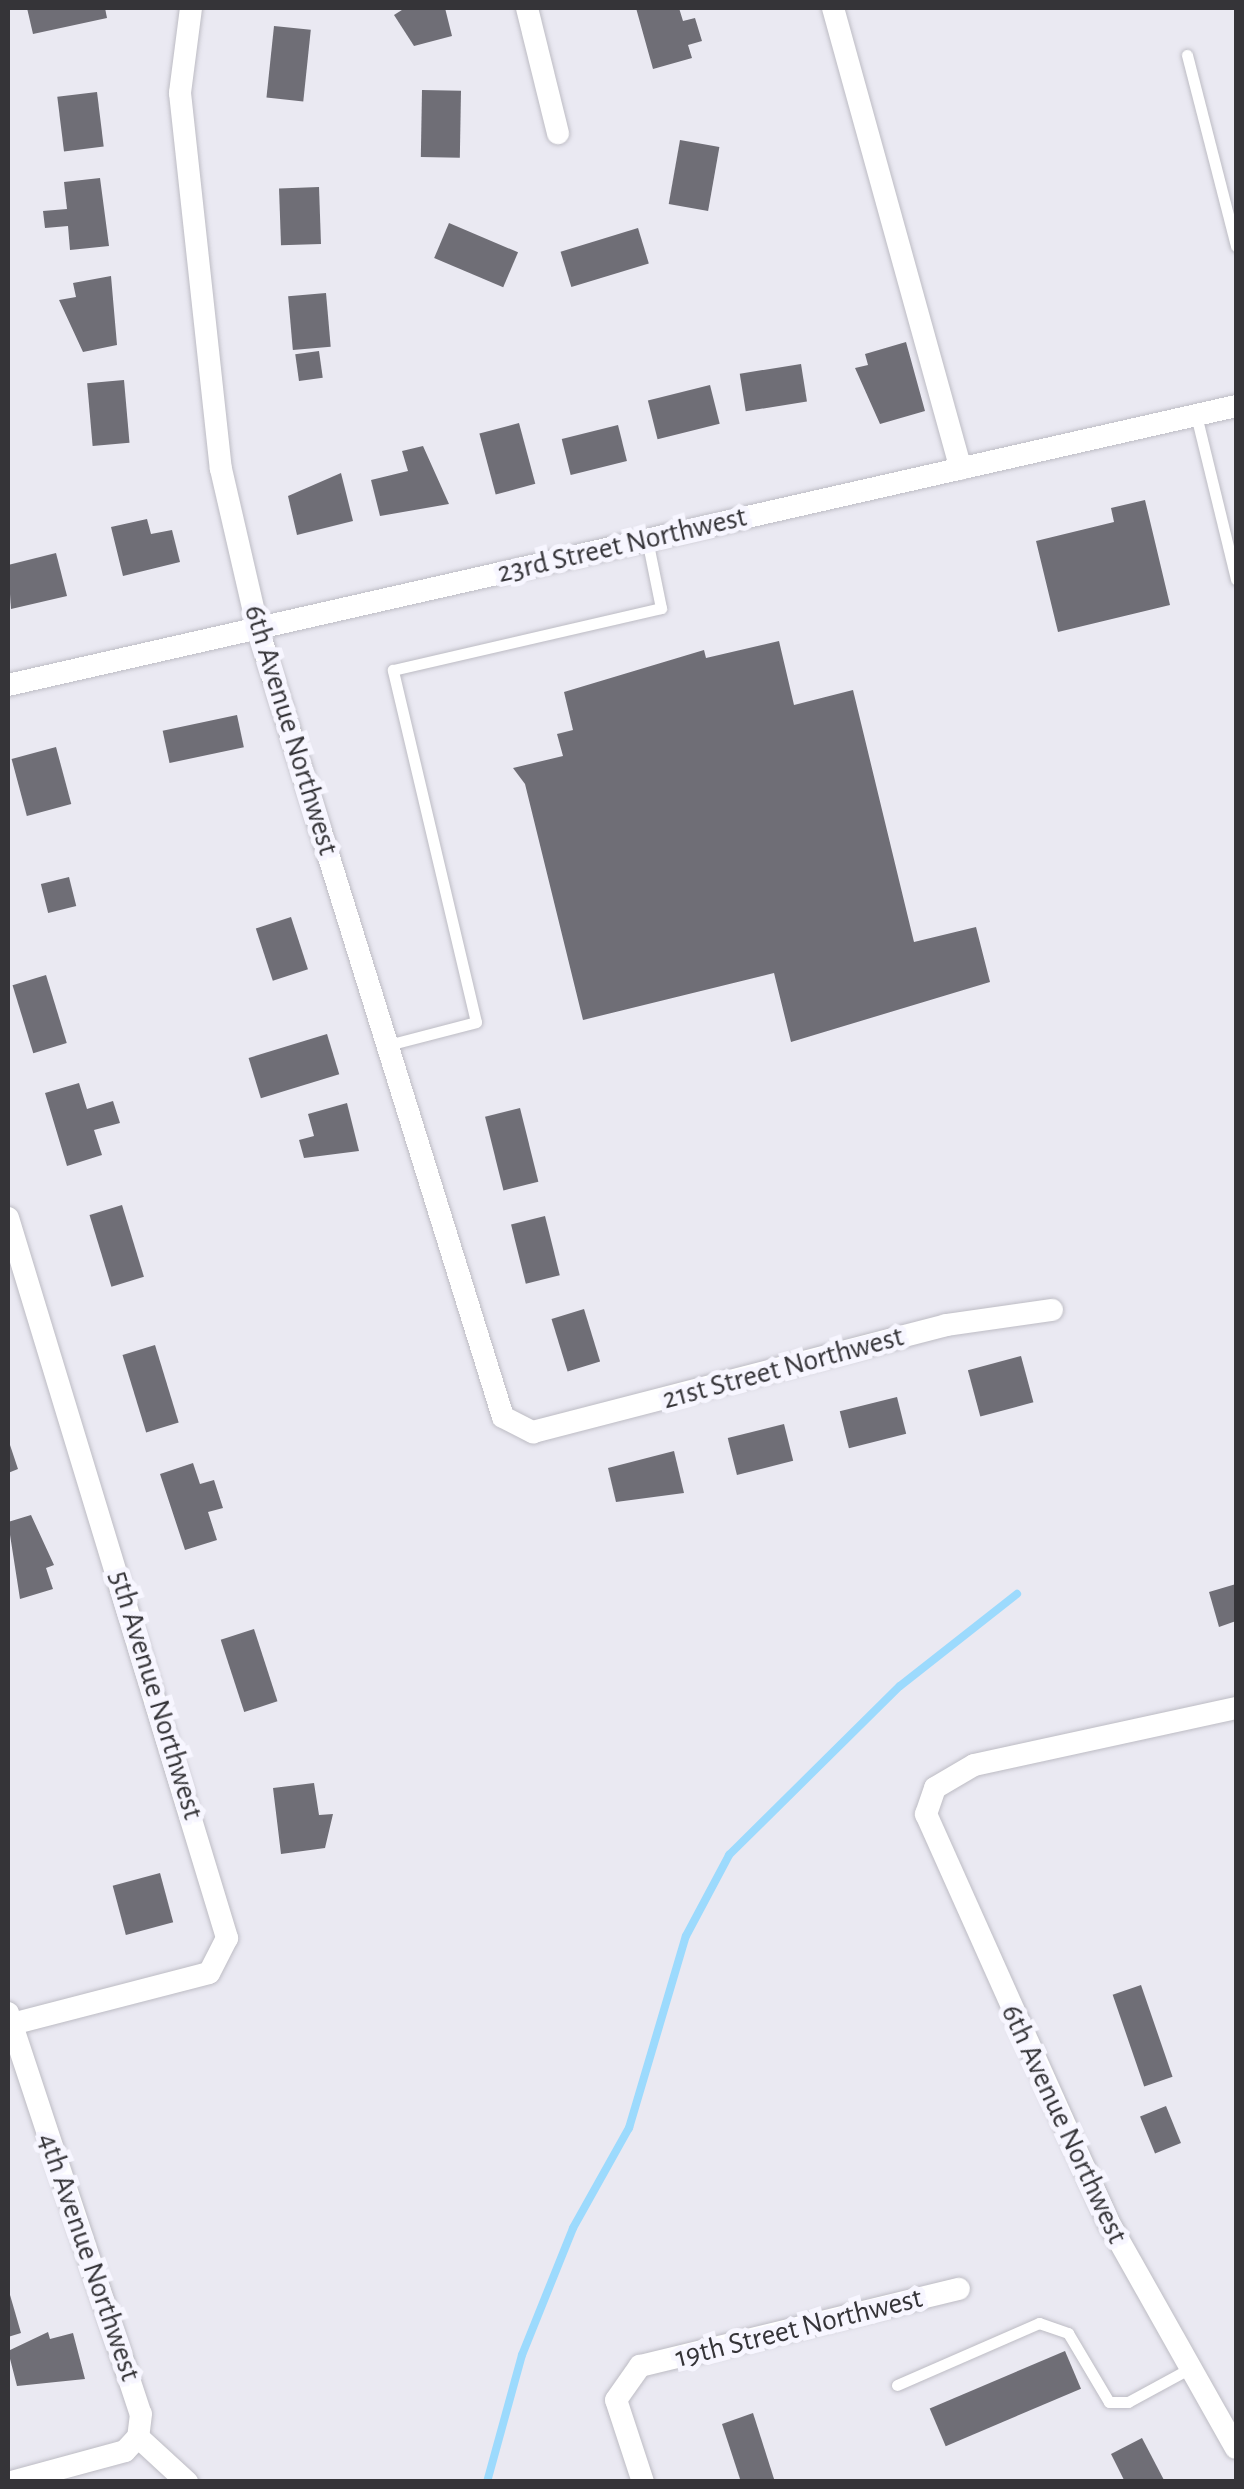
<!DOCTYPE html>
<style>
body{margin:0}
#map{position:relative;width:1244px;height:2489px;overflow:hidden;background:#eae9f2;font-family:"Alegreya Sans",sans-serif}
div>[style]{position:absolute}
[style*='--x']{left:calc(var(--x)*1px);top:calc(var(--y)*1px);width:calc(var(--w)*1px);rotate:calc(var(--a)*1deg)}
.stream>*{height:8px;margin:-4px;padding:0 4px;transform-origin:4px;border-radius:4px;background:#9cdafd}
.building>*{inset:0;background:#6f6e76;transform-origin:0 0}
.roads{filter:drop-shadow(0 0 2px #bdbcc4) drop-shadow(0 0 2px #bdbcc4)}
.lane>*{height:11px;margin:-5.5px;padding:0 5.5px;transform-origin:5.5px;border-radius:5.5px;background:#fff}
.street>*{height:22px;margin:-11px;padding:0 11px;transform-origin:11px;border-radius:11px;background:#fff}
span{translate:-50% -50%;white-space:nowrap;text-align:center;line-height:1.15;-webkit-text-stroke:10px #f7f6ff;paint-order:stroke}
.street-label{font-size:30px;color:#353438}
.frame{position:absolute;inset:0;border:10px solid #353438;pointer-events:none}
</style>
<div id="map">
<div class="stream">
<i style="--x:487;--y:2482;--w:132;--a:-74.6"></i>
<i style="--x:522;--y:2355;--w:137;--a:-68.1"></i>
<i style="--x:573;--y:2228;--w:115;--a:-60.8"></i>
<i style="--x:629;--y:2128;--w:200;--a:-73.5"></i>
<i style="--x:686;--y:1936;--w:92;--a:-62"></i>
<i style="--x:729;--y:1855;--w:240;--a:-44.7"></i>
<i style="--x:900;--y:1686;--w:149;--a:-38.2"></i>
</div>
<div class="building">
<i style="clip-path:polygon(27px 8px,105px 8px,107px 18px,33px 34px)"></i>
<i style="clip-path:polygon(405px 8px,445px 8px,452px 36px,414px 46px,394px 15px)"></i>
<i style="clip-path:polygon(636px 8px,679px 8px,683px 21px,695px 18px,702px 41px,688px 45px,692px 58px,653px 69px)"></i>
<i style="left:274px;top:26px;width:37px;height:72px;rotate:6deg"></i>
<i style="left:422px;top:90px;width:39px;height:67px;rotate:1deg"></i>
<i style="left:97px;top:92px;width:55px;height:40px;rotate:83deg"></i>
<i style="left:680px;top:140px;width:40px;height:65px;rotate:10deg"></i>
<i style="clip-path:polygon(100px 178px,109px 246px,70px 250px,68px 226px,45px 228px,43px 211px,67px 209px,64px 182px)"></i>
<i style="left:319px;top:187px;width:57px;height:40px;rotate:88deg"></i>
<i style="left:449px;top:223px;width:75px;height:38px;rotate:23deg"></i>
<i style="left:638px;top:228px;width:37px;height:81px;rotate:73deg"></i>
<i style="clip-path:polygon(111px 276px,117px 345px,83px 352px,59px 300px,76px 297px,73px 283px)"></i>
<i style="left:326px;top:293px;width:54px;height:38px;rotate:85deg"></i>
<i style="clip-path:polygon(906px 342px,925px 411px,880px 424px,855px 368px,868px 365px,865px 354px)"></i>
<i style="left:319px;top:351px;width:27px;height:24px;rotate:82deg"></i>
<i style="left:801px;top:364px;width:38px;height:62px;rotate:81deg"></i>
<i style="left:124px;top:380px;width:63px;height:37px;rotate:85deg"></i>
<i style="left:710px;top:385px;width:40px;height:64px;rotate:76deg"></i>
<i style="left:519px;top:423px;width:63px;height:41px;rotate:75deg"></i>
<i style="left:618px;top:425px;width:37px;height:58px;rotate:76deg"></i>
<i style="clip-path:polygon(423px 446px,449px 504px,380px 516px,371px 480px,408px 471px,402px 451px)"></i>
<i style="clip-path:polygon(341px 473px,353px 521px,297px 535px,288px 496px)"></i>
<i style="clip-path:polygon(1145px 500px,1170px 605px,1058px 632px,1036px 541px,1114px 522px,1111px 508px)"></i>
<i style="clip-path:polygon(147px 519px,151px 534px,172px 530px,180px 562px,123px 576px,111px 527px)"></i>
<i style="clip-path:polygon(56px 553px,67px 596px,11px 609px,8px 565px)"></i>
<i style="clip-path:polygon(779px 641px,794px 705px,853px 690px,914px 942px,976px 927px,990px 982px,791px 1042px,774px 973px,583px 1020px,525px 784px,513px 768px,563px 756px,557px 734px,573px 730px,564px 692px,704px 650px,706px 658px)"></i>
<i style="left:237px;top:715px;width:33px;height:76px;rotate:78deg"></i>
<i style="left:56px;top:747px;width:59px;height:46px;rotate:75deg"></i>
<i style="left:69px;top:877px;width:30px;height:29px;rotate:76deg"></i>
<i style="left:291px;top:917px;width:55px;height:37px;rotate:72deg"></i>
<i style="left:46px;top:975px;width:71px;height:35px;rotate:73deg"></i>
<i style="left:327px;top:1034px;width:42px;height:82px;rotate:73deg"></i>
<i style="clip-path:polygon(79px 1083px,87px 1109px,113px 1101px,120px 1123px,94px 1130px,102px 1155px,67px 1166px,45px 1093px)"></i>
<i style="clip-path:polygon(347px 1103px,359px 1151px,304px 1158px,299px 1140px,314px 1136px,308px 1114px)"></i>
<i style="left:520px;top:1108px;width:76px;height:36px;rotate:76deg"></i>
<i style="left:122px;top:1205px;width:75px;height:34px;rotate:73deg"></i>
<i style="left:545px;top:1216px;width:61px;height:35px;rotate:76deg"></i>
<i style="left:584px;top:1309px;width:55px;height:34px;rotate:73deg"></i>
<i style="left:155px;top:1345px;width:81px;height:34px;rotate:73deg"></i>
<i style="left:1021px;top:1356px;width:48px;height:55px;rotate:75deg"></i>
<i style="left:897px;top:1397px;width:38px;height:59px;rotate:76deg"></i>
<i style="left:784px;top:1424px;width:38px;height:58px;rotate:76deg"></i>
<i style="clip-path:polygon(8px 1439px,18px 1469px,8px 1473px)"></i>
<i style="clip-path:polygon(674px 1451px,684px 1493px,616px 1502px,608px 1468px)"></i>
<i style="clip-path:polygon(193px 1463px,200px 1484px,214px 1480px,223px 1508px,208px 1512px,217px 1540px,185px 1550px,160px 1474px)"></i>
<i style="clip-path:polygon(31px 1515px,54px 1565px,46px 1568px,53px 1589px,20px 1599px,8px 1522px)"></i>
<i style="clip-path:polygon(1236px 1584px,1236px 1621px,1219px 1627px,1209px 1592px)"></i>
<i style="left:254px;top:1629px;width:76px;height:35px;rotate:72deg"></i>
<i style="clip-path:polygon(314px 1783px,319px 1815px,333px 1814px,325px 1848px,281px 1854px,273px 1788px)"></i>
<i style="left:160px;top:1873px;width:51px;height:49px;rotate:75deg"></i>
<i style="left:1141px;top:1985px;width:97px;height:30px;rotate:71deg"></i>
<i style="left:1166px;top:2106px;width:40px;height:28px;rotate:68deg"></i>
<i style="clip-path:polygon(8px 2288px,21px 2333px,8px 2337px)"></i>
<i style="clip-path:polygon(48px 2332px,50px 2339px,73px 2333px,85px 2379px,17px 2386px,8px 2351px)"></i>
<i style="left:1065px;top:2351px;width:41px;height:147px;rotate:67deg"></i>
<i style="clip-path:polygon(753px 2413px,775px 2482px,741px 2482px,722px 2424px)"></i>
<i style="clip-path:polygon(1142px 2438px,1165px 2482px,1125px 2482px,1111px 2454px)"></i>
</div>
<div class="roads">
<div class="lane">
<i style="--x:1187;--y:55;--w:197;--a:75.6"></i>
<i style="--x:1196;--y:415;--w:169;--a:76.3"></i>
<i style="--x:388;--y:1045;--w:91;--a:-14.6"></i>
<i style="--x:476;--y:1022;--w:362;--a:-103.3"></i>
<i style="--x:393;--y:670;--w:275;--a:-13"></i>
<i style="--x:661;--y:608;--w:70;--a:-101.5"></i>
<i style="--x:897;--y:2385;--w:155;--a:-23.6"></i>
<i style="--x:1039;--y:2323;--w:31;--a:19"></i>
<i style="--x:1068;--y:2333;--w:80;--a:59.3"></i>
<i style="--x:1109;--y:2402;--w:19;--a:0"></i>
<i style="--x:1128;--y:2402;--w:67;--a:-28.5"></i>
</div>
<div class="street">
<i style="--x:191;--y:8;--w:86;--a:97.4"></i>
<i style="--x:180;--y:93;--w:378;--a:83.8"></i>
<i style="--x:221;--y:469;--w:164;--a:77"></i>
<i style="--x:258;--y:629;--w:825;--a:72.73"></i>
<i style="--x:503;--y:1417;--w:34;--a:27"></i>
<i style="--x:533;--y:1432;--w:427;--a:-14.5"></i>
<i style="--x:946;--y:1325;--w:107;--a:-8.1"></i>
<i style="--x:527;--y:8;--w:129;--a:76.1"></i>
<i style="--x:833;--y:8;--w:478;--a:74.5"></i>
<i style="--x:8;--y:685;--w:1259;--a:-12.8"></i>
<i style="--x:8;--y:1218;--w:753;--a:73.08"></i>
<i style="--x:227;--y:1938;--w:39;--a:117"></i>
<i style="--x:209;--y:1973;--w:203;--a:165.5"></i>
<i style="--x:1236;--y:1708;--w:268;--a:167.7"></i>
<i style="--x:974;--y:1765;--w:45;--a:149.5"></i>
<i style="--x:935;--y:1788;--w:28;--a:109"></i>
<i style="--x:926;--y:1814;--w:448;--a:65.9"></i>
<i style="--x:1109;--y:2223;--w:258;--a:60.6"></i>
<i style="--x:8;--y:2013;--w:422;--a:71.7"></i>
<i style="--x:141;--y:2414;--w:23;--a:97"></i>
<i style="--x:138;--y:2437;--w:67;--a:42.6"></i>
<i style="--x:11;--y:2482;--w:118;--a:-15.2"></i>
<i style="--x:125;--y:2451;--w:19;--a:-47"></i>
<i style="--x:643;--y:2482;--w:86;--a:-108.2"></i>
<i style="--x:616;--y:2400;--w:42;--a:-54.8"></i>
<i style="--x:640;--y:2366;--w:328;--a:-13.6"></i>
</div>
</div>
<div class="street-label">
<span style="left:622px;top:545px;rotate:-13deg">23rd Street Northwest</span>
<span style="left:291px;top:730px;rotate:73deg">6th Avenue Northwest</span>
<span style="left:783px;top:1368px;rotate:-15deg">21st Street Northwest</span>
<span style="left:156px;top:1695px;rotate:73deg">5th Avenue Northwest</span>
<span style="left:1064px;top:2124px;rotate:65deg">6th Avenue Northwest</span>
<span style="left:89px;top:2257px;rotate:71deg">4th Avenue Northwest</span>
<span style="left:799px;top:2328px;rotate:-14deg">19th Street Northwest</span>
</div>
<div class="frame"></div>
</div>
